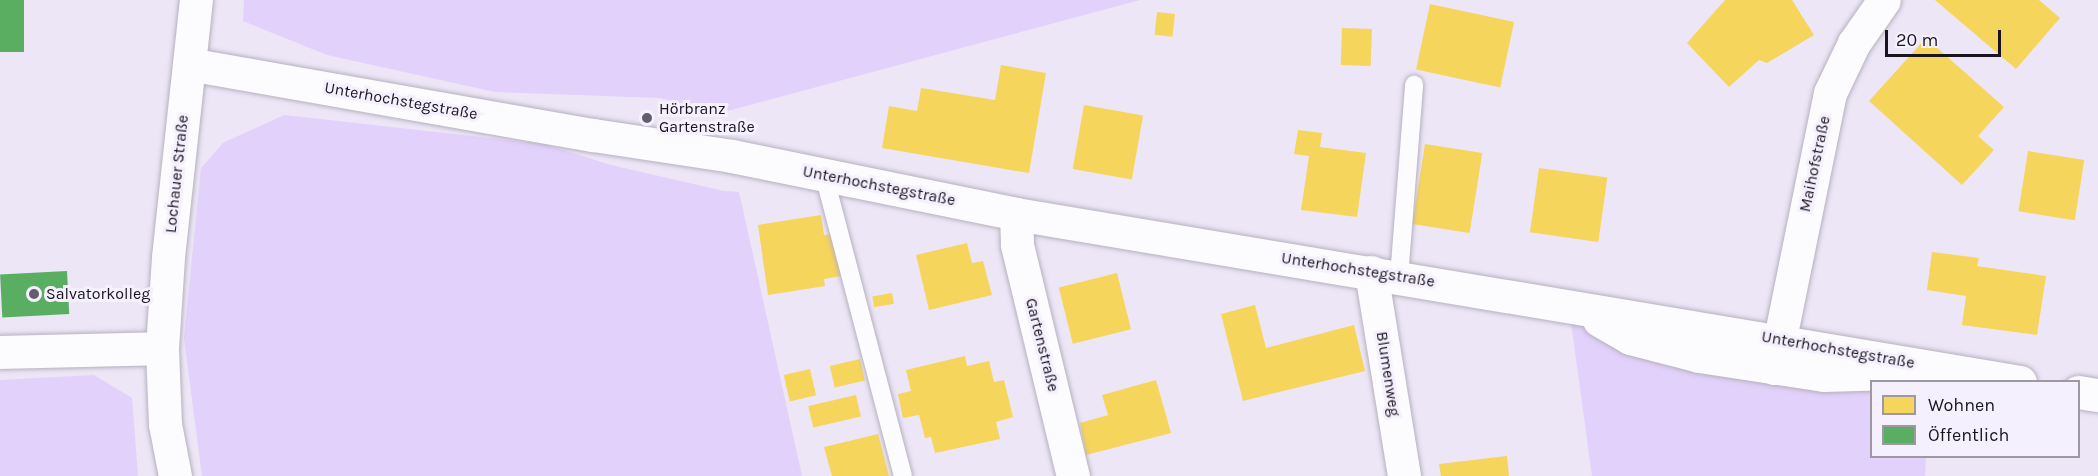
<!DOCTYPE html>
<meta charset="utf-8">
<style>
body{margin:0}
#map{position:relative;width:2098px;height:476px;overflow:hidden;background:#ece6f7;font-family:Karla,sans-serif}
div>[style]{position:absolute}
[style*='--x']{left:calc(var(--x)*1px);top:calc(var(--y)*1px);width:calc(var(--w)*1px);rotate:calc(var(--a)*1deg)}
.green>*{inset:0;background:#e2d1fa}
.homes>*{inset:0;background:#f6d55c;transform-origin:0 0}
.public>*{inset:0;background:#5aae61;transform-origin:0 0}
.roads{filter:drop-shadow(0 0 2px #b6b1be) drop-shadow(0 0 2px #b6b1be)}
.service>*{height:18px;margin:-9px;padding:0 9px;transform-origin:9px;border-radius:9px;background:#fcfbfe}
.minor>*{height:33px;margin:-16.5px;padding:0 16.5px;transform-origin:16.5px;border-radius:16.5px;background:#fcfbfe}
.tertiary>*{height:33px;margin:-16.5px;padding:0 16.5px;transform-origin:16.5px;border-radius:16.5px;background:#fcfbfe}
.dots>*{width:16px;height:16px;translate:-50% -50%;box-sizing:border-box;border:3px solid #f5f0fd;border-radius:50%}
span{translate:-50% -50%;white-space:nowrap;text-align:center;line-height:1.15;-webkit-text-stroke:6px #f5f0fd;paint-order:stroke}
.street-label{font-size:16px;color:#19141f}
.poi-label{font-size:16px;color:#19141f}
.left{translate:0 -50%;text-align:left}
.legend{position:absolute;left:1870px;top:380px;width:210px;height:78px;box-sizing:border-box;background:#f5f0fd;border:2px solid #9d98a4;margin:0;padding:8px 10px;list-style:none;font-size:18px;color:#19141f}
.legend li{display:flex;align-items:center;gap:12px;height:30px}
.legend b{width:30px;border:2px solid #9d98a4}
.scale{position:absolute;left:1885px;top:30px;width:116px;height:27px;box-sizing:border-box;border:3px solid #19141f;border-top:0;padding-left:8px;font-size:18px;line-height:21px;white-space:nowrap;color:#19141f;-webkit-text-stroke:4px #f5f0fd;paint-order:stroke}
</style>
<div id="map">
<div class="green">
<i style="clip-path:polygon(244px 0,1140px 0,720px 113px,660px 98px,495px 92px,327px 55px,243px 21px)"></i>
<i style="clip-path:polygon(284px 115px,544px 144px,611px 165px,724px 191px,739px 192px,802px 476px,202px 476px,184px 338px,201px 168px,223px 143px)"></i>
<i style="clip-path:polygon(1570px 315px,1871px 385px,1872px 456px,1926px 457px,1925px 476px,1592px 476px)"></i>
<i style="clip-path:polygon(94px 375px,132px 398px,138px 476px,0 476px,0 380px)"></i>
</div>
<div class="homes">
<i style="clip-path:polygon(1725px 0,1792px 0,1814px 35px,1767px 63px,1759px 60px,1729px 87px,1687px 43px)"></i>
<i style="clip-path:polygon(1935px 0,2039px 0,2060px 18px,2016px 69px)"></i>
<i style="left:1430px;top:4px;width:86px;height:67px;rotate:12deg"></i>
<i style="left:1157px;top:12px;width:18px;height:23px;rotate:6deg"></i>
<i style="left:1342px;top:28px;width:30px;height:37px;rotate:2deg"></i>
<i style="clip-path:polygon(1926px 38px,2004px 107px,1978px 136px,1994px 150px,1962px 185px,1869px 101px)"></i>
<i style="clip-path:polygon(1001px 65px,1046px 73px,1029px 173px,882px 148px,889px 106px,917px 111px,921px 88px,995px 100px)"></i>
<i style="left:1084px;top:105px;width:60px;height:65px;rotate:10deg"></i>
<i style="clip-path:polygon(1298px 130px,1322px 133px,1320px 147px,1366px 153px,1357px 217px,1301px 210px,1309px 156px,1294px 154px)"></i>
<i style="left:1425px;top:144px;width:58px;height:81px;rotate:9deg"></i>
<i style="left:2028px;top:151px;width:57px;height:61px;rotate:9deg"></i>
<i style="left:1539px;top:168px;width:69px;height:65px;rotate:8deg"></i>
<i style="clip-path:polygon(821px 215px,824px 235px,835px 234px,841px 276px,824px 279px,825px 286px,768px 295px,758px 225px)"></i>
<i style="clip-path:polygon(967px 243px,972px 263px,983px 261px,992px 295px,929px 310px,916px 255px)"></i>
<i style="clip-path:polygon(1932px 252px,1979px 258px,1977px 266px,2046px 276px,2037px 335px,1962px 325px,1966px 296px,1927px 290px)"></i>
<i style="left:1117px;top:273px;width:58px;height:60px;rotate:76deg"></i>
<i style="left:892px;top:293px;width:11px;height:20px;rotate:80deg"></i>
<i style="clip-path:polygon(1255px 305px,1266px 348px,1354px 325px,1365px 371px,1243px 401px,1221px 314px)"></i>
<i style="clip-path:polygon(965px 356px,967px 366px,989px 361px,994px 382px,1004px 380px,1013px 417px,996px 422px,1000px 439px,935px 453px,931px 437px,925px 438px,919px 415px,903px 418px,898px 394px,911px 391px,906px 370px)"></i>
<i style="left:860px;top:359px;width:22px;height:31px;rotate:77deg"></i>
<i style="left:810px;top:369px;width:27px;height:27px;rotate:77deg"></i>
<i style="clip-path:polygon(1156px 380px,1171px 433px,1086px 455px,1080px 423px,1108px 415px,1102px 395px)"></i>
<i style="left:856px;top:395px;width:22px;height:49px;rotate:77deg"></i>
<i style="clip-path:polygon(878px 434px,889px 476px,832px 476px,824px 447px)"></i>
<i style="clip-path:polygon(1507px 456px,1509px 476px,1441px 476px,1439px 464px)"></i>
</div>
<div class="public">
<i style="left:0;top:0;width:24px;height:52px"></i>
<i style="left:67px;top:271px;width:43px;height:67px;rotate:87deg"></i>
</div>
<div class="roads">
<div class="service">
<i style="--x:824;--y:175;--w:311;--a:75.3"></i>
<i style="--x:1399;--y:277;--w:193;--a:-85.5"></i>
</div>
<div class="minor">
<i style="--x:189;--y:64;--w:410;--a:10"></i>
<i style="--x:593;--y:135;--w:141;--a:8.6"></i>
<i style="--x:732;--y:156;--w:290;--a:11.5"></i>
<i style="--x:1016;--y:214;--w:1018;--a:9.5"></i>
<i style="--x:1016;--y:214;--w:31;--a:88"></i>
<i style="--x:1017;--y:245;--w:238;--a:76.4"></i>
<i style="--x:1371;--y:272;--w:207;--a:80.8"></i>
<i style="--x:1599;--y:320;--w:36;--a:30"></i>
<i style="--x:1630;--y:338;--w:71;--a:14.6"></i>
<i style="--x:1699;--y:356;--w:126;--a:8.6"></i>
<i style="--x:1824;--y:375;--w:68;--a:-1.7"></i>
<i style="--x:0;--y:352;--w:162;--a:-1.4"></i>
<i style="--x:1774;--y:368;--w:281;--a:-78.5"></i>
<i style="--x:1830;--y:93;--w:55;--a:-64.4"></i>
<i style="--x:1854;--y:43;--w:52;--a:-55.1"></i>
<i style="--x:2078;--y:392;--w:20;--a:9"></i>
</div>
<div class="tertiary">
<i style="--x:175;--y:476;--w:53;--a:-100.9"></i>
<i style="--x:165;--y:424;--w:76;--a:-92.3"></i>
<i style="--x:162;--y:348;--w:91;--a:-86.2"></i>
<i style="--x:168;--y:257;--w:259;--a:-83.8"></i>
</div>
</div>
<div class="dots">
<i style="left:647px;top:118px;background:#635e6b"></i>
<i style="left:34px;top:294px;background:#635e6b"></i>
</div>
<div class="street-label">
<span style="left:401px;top:101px;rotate:10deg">Unterhochstegstraße</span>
<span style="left:1815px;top:164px;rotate:-78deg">Maihofstraße</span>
<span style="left:177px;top:174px;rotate:-84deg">Lochauer Straße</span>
<span style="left:879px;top:186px;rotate:11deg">Unterhochstegstraße</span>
<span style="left:1358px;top:270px;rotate:9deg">Unterhochstegstraße</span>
<span style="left:1042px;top:345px;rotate:76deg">Gartenstraße</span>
<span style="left:1838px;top:350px;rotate:10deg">Unterhochstegstraße</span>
<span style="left:1388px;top:374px;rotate:81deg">Blumenweg</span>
</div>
<div class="poi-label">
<span class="left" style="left:659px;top:118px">Hörbranz<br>Gartenstraße</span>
<span class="left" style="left:46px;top:294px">Salvatorkolleg</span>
</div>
<ul class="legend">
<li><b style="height:16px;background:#f6d55c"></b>Wohnen</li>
<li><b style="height:16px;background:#5aae61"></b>Öffentlich</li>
</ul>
<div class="scale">20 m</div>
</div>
